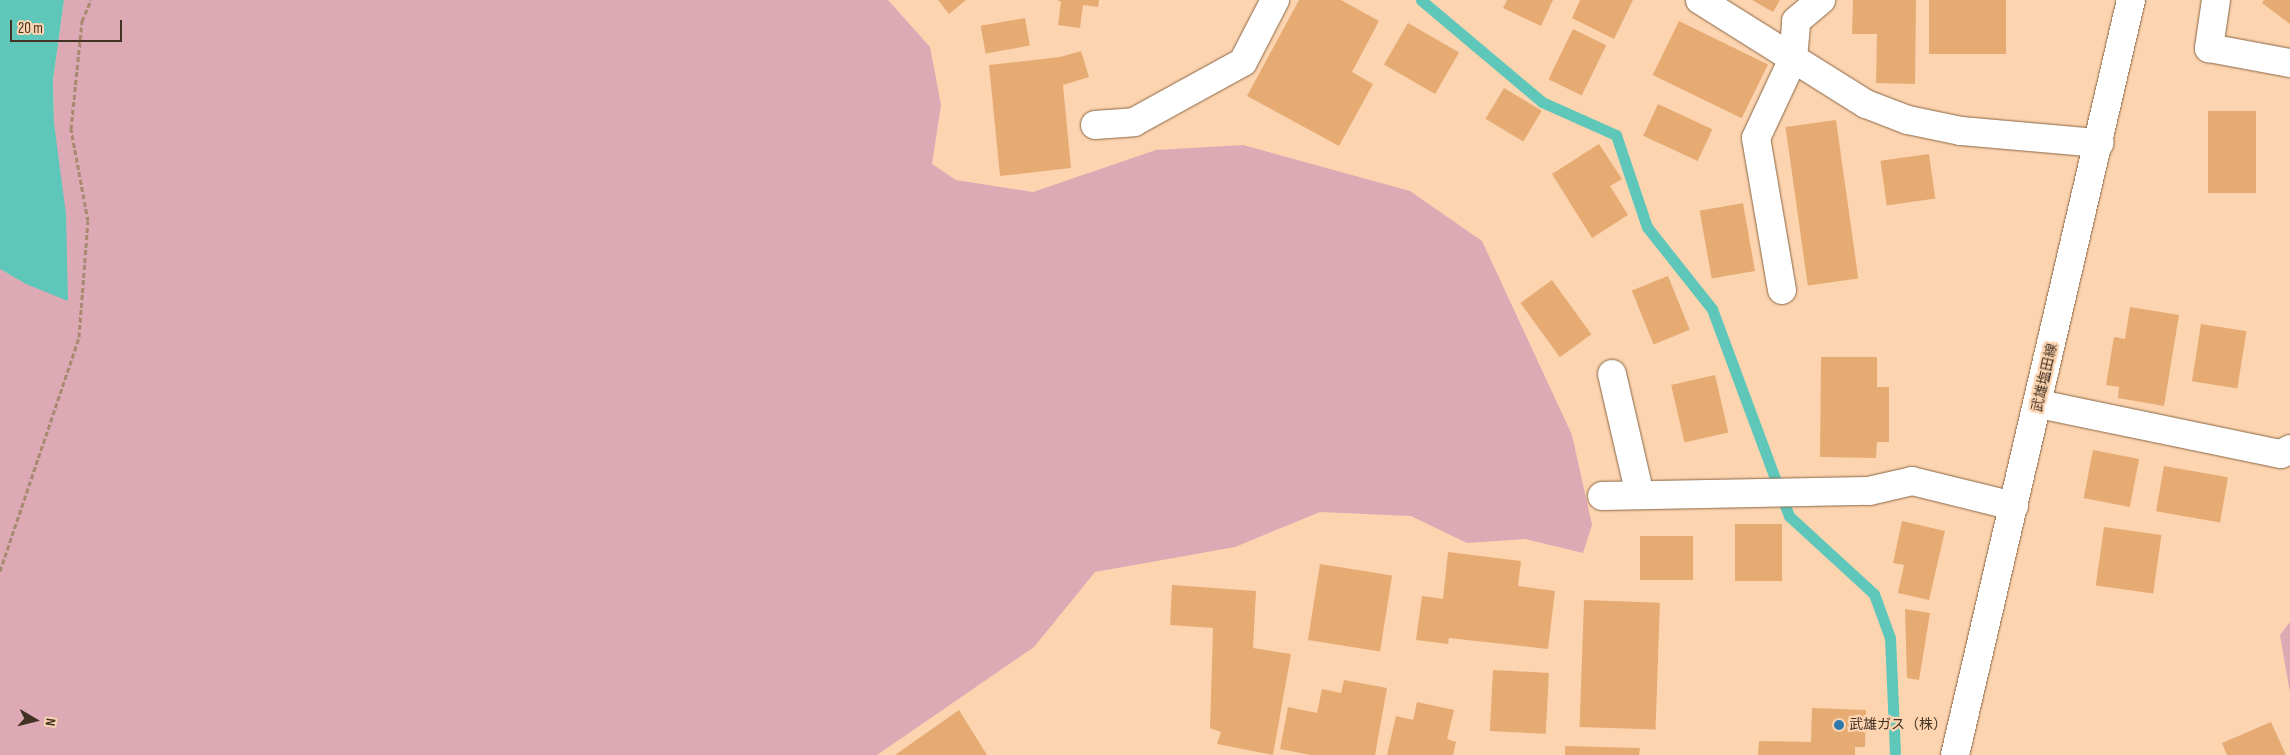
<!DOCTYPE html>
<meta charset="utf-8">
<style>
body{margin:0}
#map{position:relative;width:2290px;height:755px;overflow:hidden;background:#fcd4b0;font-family:"Sofia Sans Condensed","Noto Sans JP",sans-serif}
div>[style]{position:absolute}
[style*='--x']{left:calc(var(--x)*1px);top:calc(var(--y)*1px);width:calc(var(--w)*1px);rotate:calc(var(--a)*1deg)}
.green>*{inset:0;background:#dca9b5}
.water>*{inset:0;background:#5ec7b9}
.stream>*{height:11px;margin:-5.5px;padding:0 5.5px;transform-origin:5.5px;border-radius:5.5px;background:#5ec7b9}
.building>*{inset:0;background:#e6ab73;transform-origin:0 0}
.path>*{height:3px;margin-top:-1.5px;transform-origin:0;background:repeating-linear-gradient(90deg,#a78a70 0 5px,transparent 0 7.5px)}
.roads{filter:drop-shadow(0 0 1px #8a6645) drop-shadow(0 0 1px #8a6645)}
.street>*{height:28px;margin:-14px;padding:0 14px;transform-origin:14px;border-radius:14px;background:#fff}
.secondary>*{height:28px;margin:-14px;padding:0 14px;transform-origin:14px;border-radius:14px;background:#fff}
.dots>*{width:14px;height:14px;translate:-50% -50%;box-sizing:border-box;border:2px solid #fcd4b0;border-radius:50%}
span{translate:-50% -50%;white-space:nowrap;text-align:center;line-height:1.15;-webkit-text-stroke:4.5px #fcd4b0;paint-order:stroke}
.street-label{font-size:14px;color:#423224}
.poi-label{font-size:14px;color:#423224}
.left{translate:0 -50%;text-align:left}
.north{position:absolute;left:10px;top:695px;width:50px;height:50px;-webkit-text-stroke:4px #fcd4b0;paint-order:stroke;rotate:98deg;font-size:14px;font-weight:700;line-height:20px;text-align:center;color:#423224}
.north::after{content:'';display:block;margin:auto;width:18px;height:22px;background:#423224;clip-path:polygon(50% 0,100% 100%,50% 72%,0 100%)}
.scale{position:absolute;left:10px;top:20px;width:112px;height:22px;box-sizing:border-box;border:2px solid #423224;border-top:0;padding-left:6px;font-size:15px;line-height:18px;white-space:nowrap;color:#423224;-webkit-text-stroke:4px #fcd4b0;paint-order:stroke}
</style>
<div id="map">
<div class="green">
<i style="clip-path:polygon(64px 0,888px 0,930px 47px,941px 105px,932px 164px,956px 180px,1033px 192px,1156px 150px,1243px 145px,1410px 191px,1482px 241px,1572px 435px,1592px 525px,1583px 553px,1525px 539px,1467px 543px,1411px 516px,1320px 512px,1235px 547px,1095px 572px,1034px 647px,877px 755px,0 755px,0 269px,26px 284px,54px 123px,53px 80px)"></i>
<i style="clip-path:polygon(2290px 622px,2290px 693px,2280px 635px)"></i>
</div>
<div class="water">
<i style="clip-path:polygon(0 0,64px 0,53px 80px,54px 123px,66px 214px,68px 301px,26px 284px,0 269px)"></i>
</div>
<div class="stream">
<i style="--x:1421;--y:0;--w:158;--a:40.1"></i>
<i style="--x:1542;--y:102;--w:81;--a:24"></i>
<i style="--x:1616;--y:135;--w:97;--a:71.4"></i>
<i style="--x:1647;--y:227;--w:105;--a:51.6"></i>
<i style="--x:1712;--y:309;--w:221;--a:69.6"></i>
<i style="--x:1789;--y:516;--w:115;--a:42.5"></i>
<i style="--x:1874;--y:594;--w:47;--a:70"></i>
<i style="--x:1890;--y:638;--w:114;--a:87.5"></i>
</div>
<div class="building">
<i style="clip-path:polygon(938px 0,966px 0,949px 14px)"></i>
<i style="clip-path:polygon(1057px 0,1099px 0,1098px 7px,1083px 5px,1080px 28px,1058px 25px,1061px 2px)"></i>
<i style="clip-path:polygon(1299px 0,1341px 0,1379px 21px,1352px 72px,1373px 84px,1339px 146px,1247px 96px)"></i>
<i style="clip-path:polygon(1507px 0,1553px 0,1541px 26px,1503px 8px)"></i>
<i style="clip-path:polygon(1580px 0,1633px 0,1614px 39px,1572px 18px)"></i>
<i style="clip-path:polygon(1752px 0,1780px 0,1773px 12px)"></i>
<i style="clip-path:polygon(1853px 0,1916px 0,1915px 84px,1876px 83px,1877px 34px,1852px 34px)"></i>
<i style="left:1929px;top:0;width:77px;height:54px"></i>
<i style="clip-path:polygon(2264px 0,2290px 0,2290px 24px,2262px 3px)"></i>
<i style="left:1025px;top:18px;width:28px;height:45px;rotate:80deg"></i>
<i style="left:1679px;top:21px;width:99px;height:60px;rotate:26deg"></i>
<i style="left:1408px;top:23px;width:59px;height:48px;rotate:30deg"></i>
<i style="left:1573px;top:29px;width:37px;height:56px;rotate:26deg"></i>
<i style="clip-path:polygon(1081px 51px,1089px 77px,1063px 85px,1071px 168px,1000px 176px,989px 65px,1060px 57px)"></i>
<i style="left:1504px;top:88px;width:44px;height:36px;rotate:31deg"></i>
<i style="left:1658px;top:104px;width:60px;height:35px;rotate:25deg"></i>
<i style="left:2208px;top:111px;width:48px;height:82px"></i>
<i style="left:1836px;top:120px;width:160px;height:51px;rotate:82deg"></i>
<i style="clip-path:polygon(1599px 144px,1622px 179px,1610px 186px,1628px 215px,1592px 238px,1552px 174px)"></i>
<i style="left:1929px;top:154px;width:45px;height:49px;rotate:82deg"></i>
<i style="left:1743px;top:203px;width:69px;height:44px;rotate:80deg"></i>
<i style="left:1668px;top:276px;width:58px;height:39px;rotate:68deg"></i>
<i style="left:1552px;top:280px;width:67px;height:39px;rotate:54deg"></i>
<i style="clip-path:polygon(2130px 307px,2179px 315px,2164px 406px,2118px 398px,2119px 387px,2106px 385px,2114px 337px,2125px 339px)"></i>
<i style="left:2201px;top:324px;width:46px;height:58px;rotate:9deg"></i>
<i style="clip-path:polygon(1821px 357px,1877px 357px,1877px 387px,1889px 387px,1889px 442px,1877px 442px,1876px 458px,1820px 457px)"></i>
<i style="left:1715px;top:375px;width:59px;height:45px;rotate:77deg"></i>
<i style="left:2093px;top:450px;width:47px;height:49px;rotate:11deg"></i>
<i style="left:2164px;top:466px;width:65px;height:46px;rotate:10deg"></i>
<i style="clip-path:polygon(1902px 521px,1945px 531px,1929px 600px,1898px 593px,1904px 565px,1893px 563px)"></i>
<i style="left:1735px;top:524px;width:47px;height:57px"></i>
<i style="left:2104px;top:527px;width:58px;height:59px;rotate:8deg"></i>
<i style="left:1640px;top:536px;width:53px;height:44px"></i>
<i style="clip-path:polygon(1448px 552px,1521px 561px,1518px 586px,1555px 591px,1548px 649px,1449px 638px,1448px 644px,1416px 640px,1422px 596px,1443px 599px)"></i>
<i style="left:1320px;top:564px;width:73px;height:77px;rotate:9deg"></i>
<i style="clip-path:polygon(1172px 585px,1256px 591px,1253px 648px,1291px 654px,1273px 755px,1217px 744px,1221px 732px,1210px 728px,1213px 628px,1170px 625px)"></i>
<i style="left:1584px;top:600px;width:76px;height:127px;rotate:2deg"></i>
<i style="clip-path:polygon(1905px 609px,1930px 613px,1919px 680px,1907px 678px)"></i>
<i style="left:1493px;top:670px;width:56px;height:61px;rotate:3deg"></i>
<i style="clip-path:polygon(1344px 680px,1387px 688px,1375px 755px,1311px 755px,1280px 749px,1288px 707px,1317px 713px,1322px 689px,1341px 693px)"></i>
<i style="clip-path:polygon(1417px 702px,1454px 710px,1447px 739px,1456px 742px,1453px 755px,1387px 755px,1396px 716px,1413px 720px)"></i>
<i style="clip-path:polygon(1812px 708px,1866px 710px,1865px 747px,1855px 747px,1855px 755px,1758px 755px,1759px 741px,1811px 742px)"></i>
<i style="clip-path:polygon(959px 710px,987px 755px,895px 755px)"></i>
<i style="clip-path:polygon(2271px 722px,2286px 755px,2227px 755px,2222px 743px)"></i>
<i style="clip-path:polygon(1565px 746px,1640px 748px,1639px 755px,1565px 755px)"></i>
</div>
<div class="path">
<i style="--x:0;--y:571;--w:247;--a:-71.3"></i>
<i style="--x:79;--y:337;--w:116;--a:-85.6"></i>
<i style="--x:88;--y:221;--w:94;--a:-100.5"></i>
<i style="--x:71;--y:129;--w:109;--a:-84.2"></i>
<i style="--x:82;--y:21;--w:23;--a:-67"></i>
</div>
<div class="roads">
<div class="street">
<i style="--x:1700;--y:0;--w:196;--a:32.1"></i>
<i style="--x:1866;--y:104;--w:45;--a:20.9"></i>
<i style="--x:1908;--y:120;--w:54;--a:11.7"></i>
<i style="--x:1961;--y:131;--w:139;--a:5"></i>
<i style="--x:2216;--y:0;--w:49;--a:98.3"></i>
<i style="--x:2209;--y:48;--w:82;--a:10.5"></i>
<i style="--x:1095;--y:125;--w:39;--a:-4"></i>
<i style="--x:1134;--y:122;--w:124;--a:-28.8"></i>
<i style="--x:1243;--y:62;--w:70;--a:-62.7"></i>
<i style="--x:1782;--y:290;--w:154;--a:-99.7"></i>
<i style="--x:1756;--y:138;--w:87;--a:-64.9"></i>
<i style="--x:1793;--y:59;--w:38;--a:-85"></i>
<i style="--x:1796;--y:21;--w:33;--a:-40"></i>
<i style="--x:1612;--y:374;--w:124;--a:77"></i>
<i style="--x:2039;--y:404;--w:247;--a:11.7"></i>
<i style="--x:2281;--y:454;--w:10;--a:-29"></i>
<i style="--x:1602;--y:496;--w:267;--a:-1.1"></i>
<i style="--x:1869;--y:491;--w:44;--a:-13.1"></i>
<i style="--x:1912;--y:481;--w:105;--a:13.8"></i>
</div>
<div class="secondary">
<i style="--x:1955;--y:755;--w:775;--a:-76.88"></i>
</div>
</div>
<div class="dots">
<i style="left:1839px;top:725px;background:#2f78ac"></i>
</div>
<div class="street-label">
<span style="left:2045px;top:378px;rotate:-77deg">武雄塩田線</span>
</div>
<div class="poi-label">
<span class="left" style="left:1849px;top:725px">武雄ガス（株）</span>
</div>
<div class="north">N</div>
<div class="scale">20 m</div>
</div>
